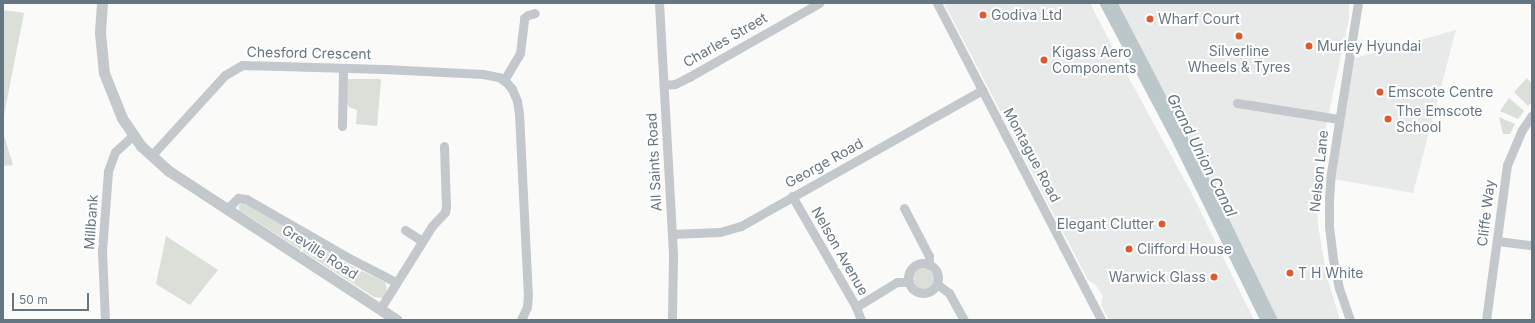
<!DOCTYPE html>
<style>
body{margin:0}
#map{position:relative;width:1535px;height:323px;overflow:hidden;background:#fafaf8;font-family:Inter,sans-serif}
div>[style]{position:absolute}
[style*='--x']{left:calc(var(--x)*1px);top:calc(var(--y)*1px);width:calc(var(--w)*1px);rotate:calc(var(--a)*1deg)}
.built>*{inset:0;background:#e8e9e9}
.green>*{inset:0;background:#dadfd7}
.round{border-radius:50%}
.water>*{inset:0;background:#bbc7cb}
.minor>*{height:9px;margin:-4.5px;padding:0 4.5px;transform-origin:4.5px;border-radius:4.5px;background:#c3c8cc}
.minor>.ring{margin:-4.5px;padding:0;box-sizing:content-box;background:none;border:9px solid #c3c8cc;border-radius:50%}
.tertiary>*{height:11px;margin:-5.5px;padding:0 5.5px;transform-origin:5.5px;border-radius:5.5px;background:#c3c8cc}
.dots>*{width:11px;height:11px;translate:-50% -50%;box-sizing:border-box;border:2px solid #fff;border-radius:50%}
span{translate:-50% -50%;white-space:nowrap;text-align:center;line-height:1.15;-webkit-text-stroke:4px #fff;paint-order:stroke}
.poi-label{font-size:14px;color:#657683}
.left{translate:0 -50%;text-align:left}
.right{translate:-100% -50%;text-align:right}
.street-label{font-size:14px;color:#657683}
.water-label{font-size:15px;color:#60757c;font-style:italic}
.frame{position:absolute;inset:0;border:4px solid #657683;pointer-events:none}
.scale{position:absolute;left:12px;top:293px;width:77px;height:18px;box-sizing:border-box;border:2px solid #657683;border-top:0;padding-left:5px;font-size:12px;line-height:14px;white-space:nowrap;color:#657683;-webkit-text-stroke:3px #fff;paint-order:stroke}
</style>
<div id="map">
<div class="built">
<i style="clip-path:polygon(944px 3px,1090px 3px,1123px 67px,1192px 194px,1254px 320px,1109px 320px,1101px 305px,1103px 296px,1096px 285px,1088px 280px)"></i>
<i style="clip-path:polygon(1118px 3px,1349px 3px,1349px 18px,1316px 173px,1318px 225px,1327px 277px,1340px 320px,1278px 320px,1216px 192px)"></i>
<i style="clip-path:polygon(1456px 30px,1413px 193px,1333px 179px,1352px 59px)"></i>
</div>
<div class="green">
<i style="clip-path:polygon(3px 10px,24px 13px,3px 120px)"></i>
<i style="clip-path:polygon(1527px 78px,1532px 84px,1532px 102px,1528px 106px,1514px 92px)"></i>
<i style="clip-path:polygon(347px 79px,380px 79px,381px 81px,377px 126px,356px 124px,357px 110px,349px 107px,347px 104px)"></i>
<i style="clip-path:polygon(1509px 98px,1524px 111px,1518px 119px,1500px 111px)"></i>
<i style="clip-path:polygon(1499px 117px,1515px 124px,1510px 134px,1503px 134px)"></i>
<i style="clip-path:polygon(3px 132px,13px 165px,3px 166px)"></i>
<i style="clip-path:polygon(242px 203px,252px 207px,351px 266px,385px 282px,387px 289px,386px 294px,383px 298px,374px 297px,239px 210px,239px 205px)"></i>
<i style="clip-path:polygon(166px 236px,218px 270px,190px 305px,156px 284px)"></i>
<i class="round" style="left:912px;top:268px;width:22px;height:22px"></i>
</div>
<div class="water">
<i style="clip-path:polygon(1099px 3px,1118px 3px,1216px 192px,1278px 320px,1260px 320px,1172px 141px)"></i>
</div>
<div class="minor">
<i style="--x:659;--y:3;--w:251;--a:86.8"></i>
<i style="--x:673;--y:254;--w:66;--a:90.9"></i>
<i style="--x:937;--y:3;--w:357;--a:62.6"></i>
<i style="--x:504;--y:80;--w:31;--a:-59"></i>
<i style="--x:520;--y:53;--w:35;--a:-83"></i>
<i style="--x:524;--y:18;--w:5;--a:-37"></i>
<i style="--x:528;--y:15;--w:7;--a:-16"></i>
<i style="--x:664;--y:85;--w:11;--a:-5"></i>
<i style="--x:675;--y:84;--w:16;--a:-27"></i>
<i style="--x:689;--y:77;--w:150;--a:-29.6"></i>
<i style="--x:1237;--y:103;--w:103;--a:8.9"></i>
<i style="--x:342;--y:126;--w:58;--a:-89"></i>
<i style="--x:151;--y:156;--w:110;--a:-47.6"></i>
<i style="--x:225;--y:75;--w:20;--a:-30"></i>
<i style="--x:242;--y:65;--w:142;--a:1.6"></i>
<i style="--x:384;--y:69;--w:99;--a:2.9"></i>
<i style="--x:483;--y:74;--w:16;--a:11"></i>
<i style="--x:499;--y:77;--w:9;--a:36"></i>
<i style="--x:506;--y:82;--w:9;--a:49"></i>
<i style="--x:512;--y:89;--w:13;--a:67"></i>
<i style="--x:517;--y:101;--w:12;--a:81"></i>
<i style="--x:519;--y:113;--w:182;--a:87.2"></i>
<i style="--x:528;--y:295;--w:12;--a:95"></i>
<i style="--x:527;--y:307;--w:14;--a:115"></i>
<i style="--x:792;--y:196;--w:128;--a:60"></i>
<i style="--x:856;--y:307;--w:14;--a:69"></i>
<i style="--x:904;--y:208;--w:54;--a:62.5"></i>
<i style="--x:929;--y:256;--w:9;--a:90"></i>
<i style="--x:227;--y:209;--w:16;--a:-45"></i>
<i style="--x:238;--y:198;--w:8;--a:7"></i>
<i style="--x:246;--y:199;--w:119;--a:29.8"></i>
<i style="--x:349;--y:258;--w:53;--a:27.1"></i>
<i style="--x:405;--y:230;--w:20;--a:33"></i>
<i style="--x:672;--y:234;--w:48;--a:-2.4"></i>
<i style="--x:720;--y:232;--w:22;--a:-16"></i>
<i style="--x:741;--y:226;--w:277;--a:-29.4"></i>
<i style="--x:1497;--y:241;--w:35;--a:7"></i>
<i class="ring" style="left:908px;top:263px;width:21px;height:21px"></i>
<i style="--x:937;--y:284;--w:15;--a:37"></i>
<i style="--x:949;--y:293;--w:31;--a:61"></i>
<i style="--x:856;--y:307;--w:48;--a:-31.4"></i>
<i style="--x:897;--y:282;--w:11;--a:0"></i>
<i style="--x:380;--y:309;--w:98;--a:-57.9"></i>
<i style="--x:432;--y:226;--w:19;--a:-47"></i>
<i style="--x:445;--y:212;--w:5;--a:-79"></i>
<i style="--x:446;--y:207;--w:61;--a:-91.9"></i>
<i style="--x:105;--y:320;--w:69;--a:-92.5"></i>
<i style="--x:102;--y:251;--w:80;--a:-85.7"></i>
<i style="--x:108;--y:171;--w:20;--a:-70"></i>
<i style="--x:115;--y:152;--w:25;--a:-43"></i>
<i style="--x:1350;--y:320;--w:34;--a:-109"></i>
<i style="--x:1339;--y:288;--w:30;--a:-102"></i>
<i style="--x:1333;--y:259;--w:33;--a:-97"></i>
<i style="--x:1329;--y:226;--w:27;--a:-90"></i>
<i style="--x:1329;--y:199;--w:26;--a:-86"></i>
<i style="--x:1331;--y:173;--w:172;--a:-81"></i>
<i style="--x:1486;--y:320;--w:156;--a:-82.3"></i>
<i style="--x:1507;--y:165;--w:38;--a:-67"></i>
<i style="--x:1522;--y:130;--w:18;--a:-56"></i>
</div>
<div class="tertiary">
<i style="--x:102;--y:3;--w:30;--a:94"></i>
<i style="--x:100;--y:33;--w:40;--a:84.3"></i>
<i style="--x:104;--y:73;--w:48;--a:68.2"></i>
<i style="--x:122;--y:118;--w:34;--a:56"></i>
<i style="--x:141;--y:146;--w:38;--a:42"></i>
<i style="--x:169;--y:171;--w:272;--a:33.2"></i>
</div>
<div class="dots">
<i style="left:983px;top:15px;background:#e4572e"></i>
<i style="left:1150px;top:19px;background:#e4572e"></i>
<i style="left:1239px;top:36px;background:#e4572e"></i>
<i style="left:1309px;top:46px;background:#e4572e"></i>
<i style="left:1044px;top:60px;background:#e4572e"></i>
<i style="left:1380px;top:92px;background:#e4572e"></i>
<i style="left:1388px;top:119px;background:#e4572e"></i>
<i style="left:1162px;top:224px;background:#e4572e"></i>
<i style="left:1129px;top:249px;background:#e4572e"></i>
<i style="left:1290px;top:273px;background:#e4572e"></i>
<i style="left:1214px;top:277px;background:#e4572e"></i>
</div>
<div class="poi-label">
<span class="left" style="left:991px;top:15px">Godiva Ltd</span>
<span class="left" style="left:1158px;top:19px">Wharf Court</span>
<span class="left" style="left:1317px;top:46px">Murley Hyundai</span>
<span style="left:1239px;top:59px">Silverline<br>Wheels &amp; Tyres</span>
<span class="left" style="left:1052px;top:60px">Kigass Aero<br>Components</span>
<span class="left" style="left:1388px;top:92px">Emscote Centre</span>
<span class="left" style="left:1396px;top:119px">The Emscote<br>School</span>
<span class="right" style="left:1154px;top:224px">Elegant Clutter</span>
<span class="left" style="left:1137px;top:249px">Clifford House</span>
<span class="left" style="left:1298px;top:273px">T H White</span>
<span class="right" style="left:1206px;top:277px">Warwick Glass</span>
</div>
<div class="street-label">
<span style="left:725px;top:40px;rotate:-30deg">Charles Street</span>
<span style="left:309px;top:53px;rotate:1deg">Chesford Crescent</span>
<span style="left:1032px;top:155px;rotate:62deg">Montague Road</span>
<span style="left:654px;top:162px;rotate:-93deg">All Saints Road</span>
<span style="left:824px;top:163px;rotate:-29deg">George Road</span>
<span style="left:1319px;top:171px;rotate:-84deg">Nelson Lane</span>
<span style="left:1486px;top:213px;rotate:-83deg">Cliffe Way</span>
<span style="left:91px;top:222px;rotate:-86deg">Millbank</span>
<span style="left:840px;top:251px;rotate:60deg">Nelson Avenue</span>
<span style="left:320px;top:252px;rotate:33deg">Greville Road</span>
</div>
<div class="water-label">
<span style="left:1202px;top:155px;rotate:63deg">Grand Union Canal</span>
</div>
<div class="frame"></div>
<div class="scale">50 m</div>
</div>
